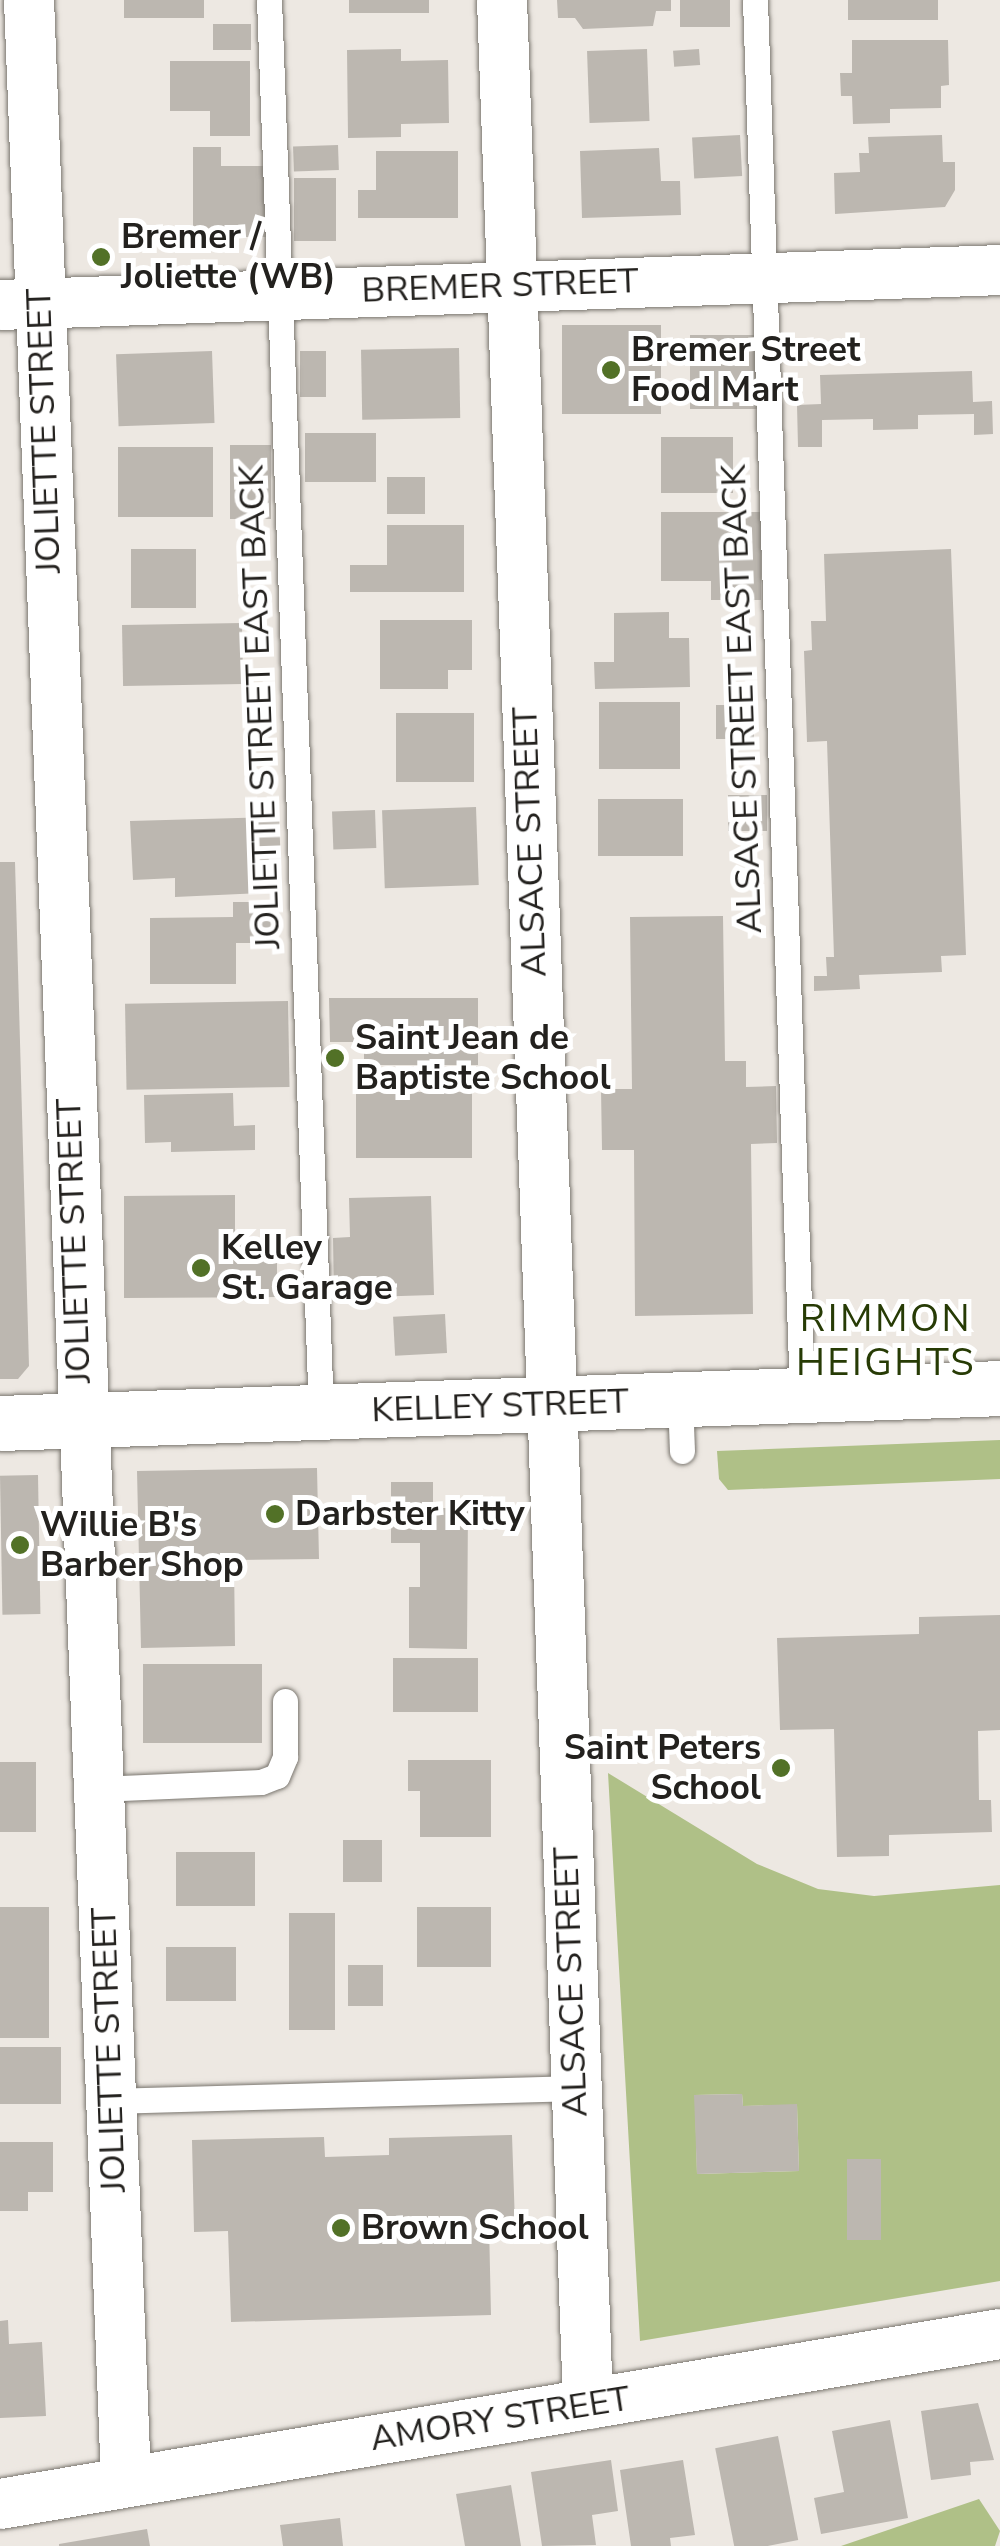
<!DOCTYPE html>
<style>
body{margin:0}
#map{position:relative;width:1000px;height:2546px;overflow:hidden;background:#ede8e2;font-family:"Nunito Sans",sans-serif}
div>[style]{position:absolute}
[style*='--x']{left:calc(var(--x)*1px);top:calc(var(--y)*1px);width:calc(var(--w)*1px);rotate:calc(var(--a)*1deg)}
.green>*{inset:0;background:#afc087}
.building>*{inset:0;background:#bcb7b0;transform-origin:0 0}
.roads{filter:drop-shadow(0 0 2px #7a766f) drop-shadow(0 0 2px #7a766f)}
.lane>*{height:25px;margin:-12.5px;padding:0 12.5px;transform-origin:12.5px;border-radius:12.5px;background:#fff}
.street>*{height:50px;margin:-25px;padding:0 25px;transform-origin:25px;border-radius:25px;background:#fff}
.secondary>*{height:55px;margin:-27.5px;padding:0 27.5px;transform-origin:27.5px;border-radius:27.5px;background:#fff}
.dots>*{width:28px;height:28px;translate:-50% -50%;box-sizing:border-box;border:5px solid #fff;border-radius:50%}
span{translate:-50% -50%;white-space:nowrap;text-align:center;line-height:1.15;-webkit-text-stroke:10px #fff;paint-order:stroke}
.poi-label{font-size:35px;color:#23211e;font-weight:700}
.left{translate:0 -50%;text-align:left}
.right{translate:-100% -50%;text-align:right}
.street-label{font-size:35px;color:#23211e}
.neighbourhood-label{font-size:38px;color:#273b05;letter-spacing:2.5px}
</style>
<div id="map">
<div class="green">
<i style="clip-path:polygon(1000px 1440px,1000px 1479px,728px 1490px,719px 1479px,717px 1451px)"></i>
<i style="clip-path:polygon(evenodd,608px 1773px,757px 1864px,818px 1889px,874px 1896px,1000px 1885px,1000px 2281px,640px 2341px,608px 1773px,742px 2094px,743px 2106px,797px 2105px,799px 2171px,697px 2174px,695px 2095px,742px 2094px)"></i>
<i style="clip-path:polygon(979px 2499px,1000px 2531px,995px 2546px,841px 2546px)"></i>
</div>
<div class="building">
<i style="left:124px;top:0;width:80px;height:18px"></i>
<i style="left:349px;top:0;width:80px;height:13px"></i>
<i style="clip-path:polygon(557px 0,671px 0,671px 11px,656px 11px,653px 26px,583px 29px,575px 18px,558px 18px)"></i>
<i style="left:680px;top:0;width:50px;height:27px"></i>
<i style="left:848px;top:0;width:90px;height:20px"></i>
<i style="left:213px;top:24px;width:38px;height:26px"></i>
<i style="clip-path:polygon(852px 40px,948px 40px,949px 85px,941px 86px,941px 108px,890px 109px,890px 123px,853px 124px,852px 96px,841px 96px,840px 73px,852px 73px)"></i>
<i style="clip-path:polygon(401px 49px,401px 61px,448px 60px,449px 123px,401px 124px,401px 137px,348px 138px,347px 50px)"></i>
<i style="left:647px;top:49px;width:72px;height:60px;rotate:88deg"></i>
<i style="left:699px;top:49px;width:16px;height:26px;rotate:86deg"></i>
<i style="clip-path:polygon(170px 61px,250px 61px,250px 136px,210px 136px,210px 111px,170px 111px)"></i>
<i style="left:740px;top:135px;width:41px;height:48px;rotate:87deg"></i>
<i style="clip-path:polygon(942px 135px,943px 162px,955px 162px,955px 190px,945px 207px,835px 214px,834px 173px,860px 172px,859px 153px,869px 153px,868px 137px)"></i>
<i style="left:338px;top:145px;width:25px;height:45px;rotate:88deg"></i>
<i style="clip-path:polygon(193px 147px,221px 147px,221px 166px,267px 166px,267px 237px,193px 237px)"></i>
<i style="clip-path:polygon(659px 148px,661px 181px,680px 181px,681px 215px,582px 218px,580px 151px)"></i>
<i style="clip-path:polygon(376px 151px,458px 151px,458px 218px,358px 218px,358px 190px,376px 190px)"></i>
<i style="left:294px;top:178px;width:42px;height:63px"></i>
<i style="left:562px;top:325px;width:99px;height:89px"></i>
<i style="left:690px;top:335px;width:68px;height:74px"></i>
<i style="left:459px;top:348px;width:70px;height:98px;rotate:89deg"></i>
<i style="left:212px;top:351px;width:72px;height:96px;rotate:88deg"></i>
<i style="left:300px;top:351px;width:26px;height:46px"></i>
<i style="clip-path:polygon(972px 371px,973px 402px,992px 401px,993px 434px,974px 435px,974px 414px,918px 415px,918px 429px,873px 430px,873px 419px,822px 420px,822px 447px,798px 447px,797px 405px,821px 404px,820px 375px)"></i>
<i style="left:305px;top:433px;width:71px;height:49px"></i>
<i style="left:661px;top:437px;width:72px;height:56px"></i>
<i style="left:230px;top:445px;width:41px;height:74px"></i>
<i style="left:213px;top:447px;width:70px;height:95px;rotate:90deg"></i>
<i style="left:425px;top:477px;width:37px;height:38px;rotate:90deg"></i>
<i style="clip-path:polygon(661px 512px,761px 512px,761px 600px,711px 600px,711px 581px,661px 581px)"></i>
<i style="clip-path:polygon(387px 525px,464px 525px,464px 592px,350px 592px,350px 565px,387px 565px)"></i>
<i style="left:131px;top:549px;width:65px;height:59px"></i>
<i style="clip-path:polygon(951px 549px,966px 955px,941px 956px,942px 972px,859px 975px,860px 989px,814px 991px,814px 976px,827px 976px,826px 957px,834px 957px,827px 741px,807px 742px,804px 651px,812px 650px,811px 621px,826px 621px,824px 554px)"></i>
<i style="clip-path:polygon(669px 612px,669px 638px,689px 638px,690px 687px,595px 689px,594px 662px,614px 662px,614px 613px)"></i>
<i style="clip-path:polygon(380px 620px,472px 620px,472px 670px,448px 670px,448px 689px,380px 689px)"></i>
<i style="left:242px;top:623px;width:61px;height:120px;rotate:89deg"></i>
<i style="left:599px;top:702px;width:81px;height:67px"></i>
<i style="left:716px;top:705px;width:38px;height:34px"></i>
<i style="left:396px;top:713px;width:78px;height:69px"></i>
<i style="left:728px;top:795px;width:39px;height:36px"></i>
<i style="left:598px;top:799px;width:85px;height:57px"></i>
<i style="left:476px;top:807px;width:78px;height:94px;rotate:88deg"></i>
<i style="left:375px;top:810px;width:38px;height:43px;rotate:88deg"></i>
<i style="clip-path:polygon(279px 817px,282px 892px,175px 897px,175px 878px,133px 880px,130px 821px)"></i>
<i style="clip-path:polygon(0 862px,15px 862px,29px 1366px,18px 1379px,0 1379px)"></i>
<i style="clip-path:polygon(233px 902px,275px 902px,276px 943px,236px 943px,236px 984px,150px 984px,150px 918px,233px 917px)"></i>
<i style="clip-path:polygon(723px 916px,725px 1061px,746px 1061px,746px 1087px,776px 1086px,777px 1143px,751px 1144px,753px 1314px,635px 1316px,634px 1150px,602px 1150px,601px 1089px,632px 1089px,630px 917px)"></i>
<i style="clip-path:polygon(329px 998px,478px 998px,478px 1065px,364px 1065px,364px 1042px,330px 1042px)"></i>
<i style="left:288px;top:1001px;width:86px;height:163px;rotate:89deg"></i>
<i style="left:356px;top:1092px;width:116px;height:66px"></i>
<i style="clip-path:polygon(233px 1093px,234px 1126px,255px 1125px,255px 1150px,171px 1152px,171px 1142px,145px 1143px,144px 1095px)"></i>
<i style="clip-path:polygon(235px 1195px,235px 1239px,277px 1239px,277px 1297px,124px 1298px,124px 1196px)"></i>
<i style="clip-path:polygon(431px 1196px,434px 1295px,334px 1298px,333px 1238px,350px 1237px,349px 1198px)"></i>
<i style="left:445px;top:1314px;width:39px;height:52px;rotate:87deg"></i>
<i style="clip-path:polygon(317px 1468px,319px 1559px,234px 1560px,235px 1646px,141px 1648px,137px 1471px)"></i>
<i style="left:38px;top:1475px;width:139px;height:38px;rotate:89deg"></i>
<i style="clip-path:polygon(391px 1482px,433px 1482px,433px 1508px,468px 1508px,467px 1649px,409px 1648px,409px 1587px,420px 1587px,420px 1543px,391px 1543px)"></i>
<i style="clip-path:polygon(1000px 1615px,1000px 1730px,978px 1731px,979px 1800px,991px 1800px,992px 1832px,889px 1835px,889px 1856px,837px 1857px,834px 1729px,780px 1730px,777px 1638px,919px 1634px,919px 1617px)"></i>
<i style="left:393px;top:1658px;width:85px;height:54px"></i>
<i style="left:143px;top:1664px;width:119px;height:79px"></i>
<i style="clip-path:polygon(408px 1760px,491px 1760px,491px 1837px,420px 1837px,420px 1791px,408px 1791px)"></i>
<i style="left:0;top:1762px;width:36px;height:70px"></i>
<i style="left:343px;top:1840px;width:39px;height:42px"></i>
<i style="left:176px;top:1852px;width:79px;height:54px"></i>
<i style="left:0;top:1907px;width:49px;height:131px"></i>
<i style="left:417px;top:1907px;width:74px;height:60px"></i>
<i style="left:289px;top:1913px;width:46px;height:117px"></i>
<i style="left:166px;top:1947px;width:70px;height:54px"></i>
<i style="left:348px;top:1965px;width:35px;height:41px"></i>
<i style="left:0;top:2047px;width:61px;height:57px"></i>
<i style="clip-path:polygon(742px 2094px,743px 2106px,797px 2104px,799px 2171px,697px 2174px,694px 2095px)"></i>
<i style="clip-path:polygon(512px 2135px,515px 2224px,489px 2224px,491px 2315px,231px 2322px,228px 2231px,194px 2232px,192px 2140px,324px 2137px,325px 2157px,389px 2155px,389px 2138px)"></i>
<i style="clip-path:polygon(0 2142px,53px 2142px,53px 2192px,28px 2192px,28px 2211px,0 2211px)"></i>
<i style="left:847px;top:2159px;width:34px;height:81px"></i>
<i style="clip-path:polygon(8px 2320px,9px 2344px,42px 2342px,46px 2416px,0 2418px,0 2321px)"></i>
<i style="clip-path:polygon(978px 2403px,994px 2460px,970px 2462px,971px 2475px,931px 2480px,921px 2411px)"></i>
<i style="clip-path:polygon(890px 2420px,908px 2518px,821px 2534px,814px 2498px,844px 2492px,832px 2431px)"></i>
<i style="left:778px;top:2436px;width:106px;height:64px;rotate:79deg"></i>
<i style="clip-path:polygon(611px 2460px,618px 2511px,592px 2515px,596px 2545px,542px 2546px,531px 2472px)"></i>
<i style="clip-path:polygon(683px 2460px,695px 2535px,670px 2538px,671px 2546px,631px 2546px,620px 2470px)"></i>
<i style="clip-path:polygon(511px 2485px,521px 2546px,465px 2546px,456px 2494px)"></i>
<i style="clip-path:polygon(340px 2518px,343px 2546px,283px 2546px,280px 2525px)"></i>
<i style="clip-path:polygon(147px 2529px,150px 2546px,59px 2546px,59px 2544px)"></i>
</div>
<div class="roads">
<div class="lane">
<i style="--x:269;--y:0;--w:1413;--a:87.89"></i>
<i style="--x:755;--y:0;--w:1396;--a:88.07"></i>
<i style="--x:680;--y:1399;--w:52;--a:87.8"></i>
<i style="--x:98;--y:1789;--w:163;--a:-2.5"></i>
<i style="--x:261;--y:1782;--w:17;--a:-21"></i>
<i style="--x:277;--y:1776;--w:21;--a:-67"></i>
<i style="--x:285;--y:1757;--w:56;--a:-90"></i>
<i style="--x:112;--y:2101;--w:463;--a:-1.6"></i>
</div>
<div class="street">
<i style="--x:29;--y:0;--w:2483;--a:87.76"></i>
<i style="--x:502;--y:0;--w:2406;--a:87.95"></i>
<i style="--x:0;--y:305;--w:1001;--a:-2"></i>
<i style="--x:0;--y:2504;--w:1014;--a:-9.65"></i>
</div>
<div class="secondary">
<i style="--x:0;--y:1423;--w:1001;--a:-2"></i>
</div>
</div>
<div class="dots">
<i style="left:101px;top:257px;background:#527127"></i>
<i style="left:611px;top:370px;background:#527127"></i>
<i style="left:335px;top:1058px;background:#527127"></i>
<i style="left:201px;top:1268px;background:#527127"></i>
<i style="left:275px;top:1514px;background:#527127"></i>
<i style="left:20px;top:1545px;background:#527127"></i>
<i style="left:781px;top:1768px;background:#527127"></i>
<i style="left:341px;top:2228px;background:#527127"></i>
</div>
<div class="poi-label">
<span class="left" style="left:121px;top:257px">Bremer /<br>Joliette (WB)</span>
<span class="left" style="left:631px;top:370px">Bremer Street<br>Food Mart</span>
<span class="left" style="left:355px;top:1058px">Saint Jean de<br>Baptiste School</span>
<span class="left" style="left:221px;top:1268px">Kelley<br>St. Garage</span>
<span class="left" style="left:295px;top:1514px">Darbster Kitty</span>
<span class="left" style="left:40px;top:1545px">Willie B's<br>Barber Shop</span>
<span class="right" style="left:761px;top:1768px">Saint Peters<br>School</span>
<span class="left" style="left:361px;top:2228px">Brown School</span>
</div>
<div class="street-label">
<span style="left:500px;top:286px;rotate:-2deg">BREMER STREET</span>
<span style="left:44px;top:431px;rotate:-92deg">JOLIETTE STREET</span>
<span style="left:742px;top:699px;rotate:-92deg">ALSACE STREET EAST BACK</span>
<span style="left:260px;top:707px;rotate:-92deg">JOLIETTE STREET EAST BACK</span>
<span style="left:530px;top:842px;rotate:-92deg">ALSACE STREET</span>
<span style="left:74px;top:1241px;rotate:-92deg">JOLIETTE STREET</span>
<span style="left:500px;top:1406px;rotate:-2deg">KELLEY STREET</span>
<span style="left:571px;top:1982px;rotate:-92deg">ALSACE STREET</span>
<span style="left:109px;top:2050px;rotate:-92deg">JOLIETTE STREET</span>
<span style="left:500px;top:2419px;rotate:-9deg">AMORY STREET</span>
</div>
<div class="neighbourhood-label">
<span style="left:886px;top:1341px">RIMMON<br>HEIGHTS</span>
</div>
</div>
